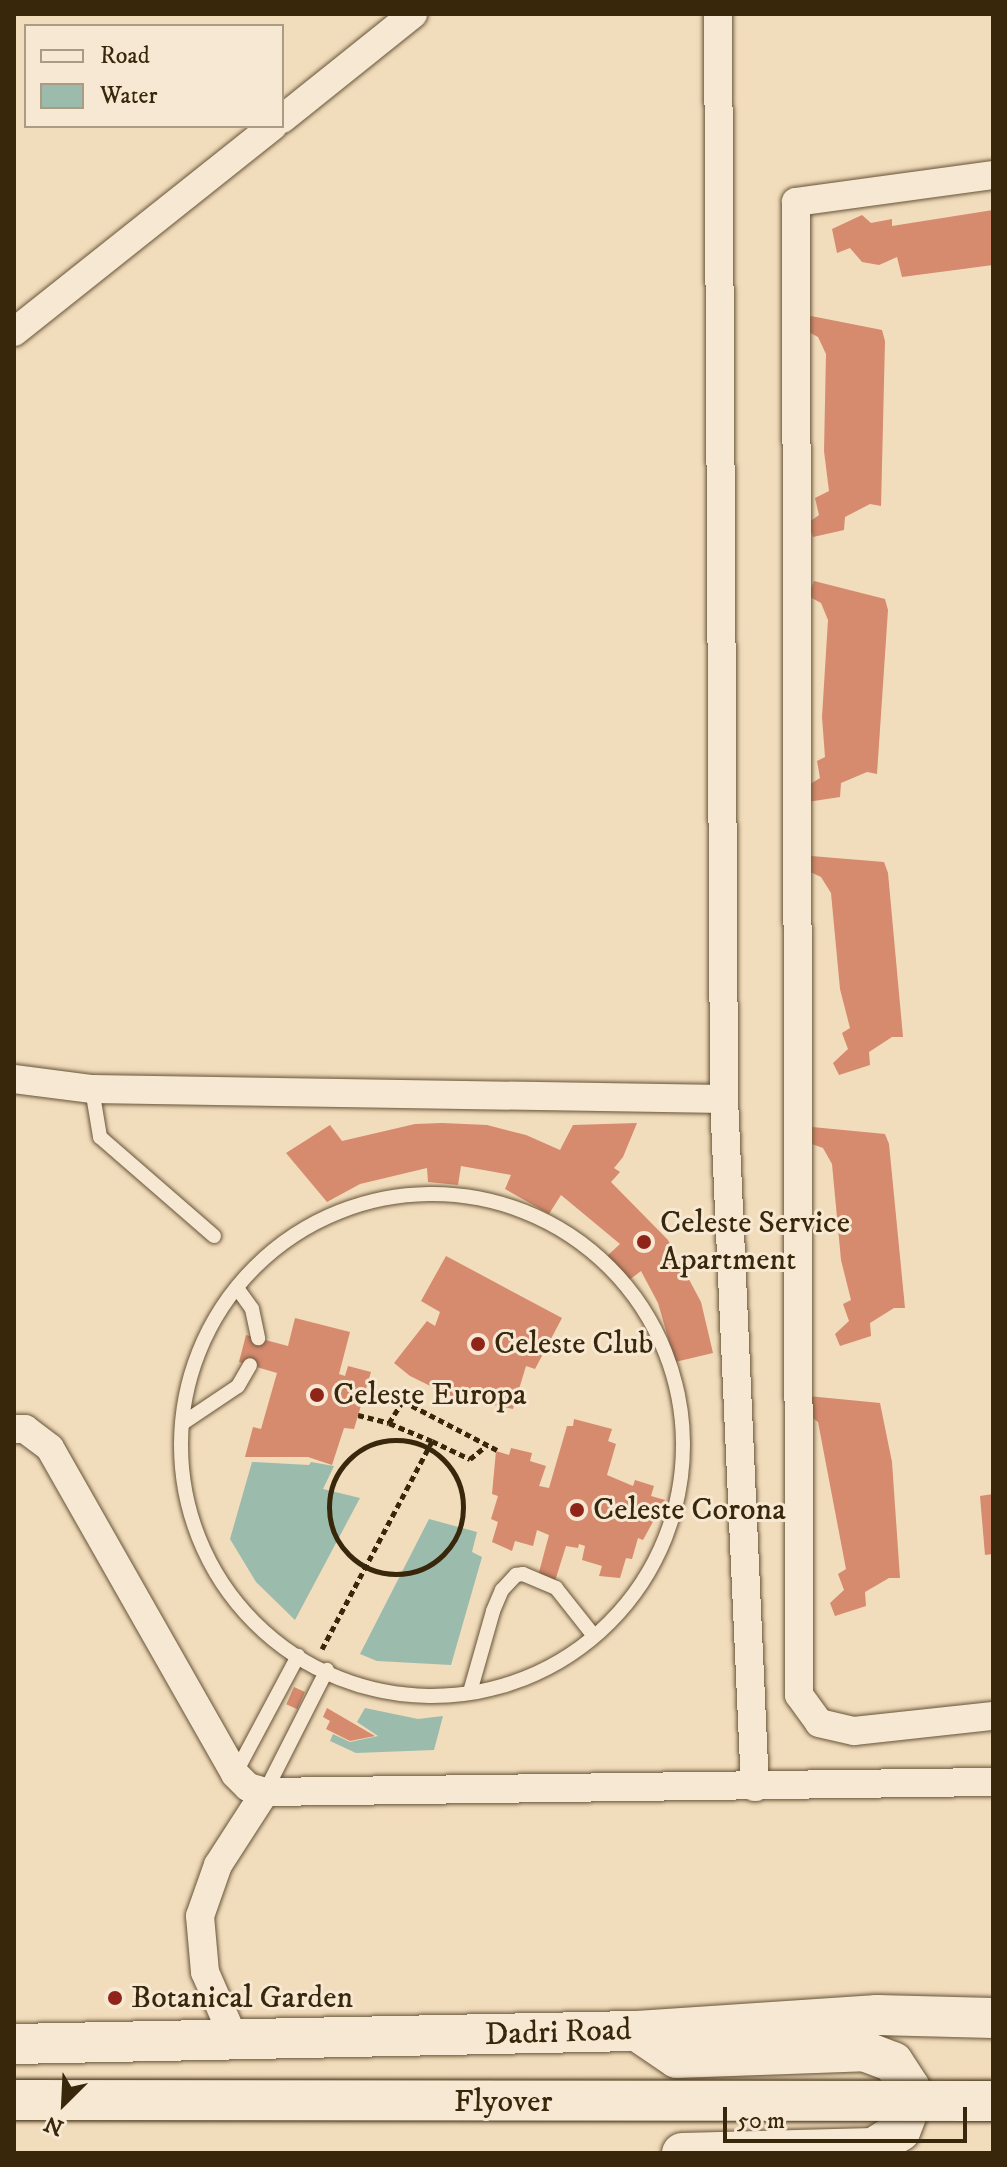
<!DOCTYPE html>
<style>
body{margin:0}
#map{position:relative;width:1007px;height:2167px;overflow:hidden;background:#f1dcbb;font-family:"IM FELL DW Pica",serif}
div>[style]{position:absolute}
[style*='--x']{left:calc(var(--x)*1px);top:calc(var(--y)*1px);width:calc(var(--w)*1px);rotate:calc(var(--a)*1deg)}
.water>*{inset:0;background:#9bbcad}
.building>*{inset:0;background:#d68a6e;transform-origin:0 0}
.path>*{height:5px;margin-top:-2.5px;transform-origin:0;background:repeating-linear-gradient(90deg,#39270c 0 6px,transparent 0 10px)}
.path>.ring{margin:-2.5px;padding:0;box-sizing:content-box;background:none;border:5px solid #39270c;border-radius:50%}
.roads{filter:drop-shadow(0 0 2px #675438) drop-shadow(0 0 2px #675438)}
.lane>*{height:14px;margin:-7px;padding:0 7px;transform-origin:7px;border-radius:7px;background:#f6e8d3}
.lane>.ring{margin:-7px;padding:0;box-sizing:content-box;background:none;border:14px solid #f6e8d3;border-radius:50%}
.street>*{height:28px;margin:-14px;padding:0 14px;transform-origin:14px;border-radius:14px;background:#f6e8d3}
.secondary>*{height:40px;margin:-20px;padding:0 20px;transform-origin:20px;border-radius:20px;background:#f6e8d3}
.bridges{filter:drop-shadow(0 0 2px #39270c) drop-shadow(0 0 2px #39270c)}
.secondary-bridge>*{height:40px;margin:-20px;padding:0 20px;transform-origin:20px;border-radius:20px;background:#f6e8d3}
.dots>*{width:22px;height:22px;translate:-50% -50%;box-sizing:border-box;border:4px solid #f6e8d3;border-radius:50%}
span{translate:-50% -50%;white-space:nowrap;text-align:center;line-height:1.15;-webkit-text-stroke:6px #f6e8d3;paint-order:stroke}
.poi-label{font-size:32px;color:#39270c}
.left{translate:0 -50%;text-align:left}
.street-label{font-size:32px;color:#39270c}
.frame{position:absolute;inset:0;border:16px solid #39270c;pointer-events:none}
.legend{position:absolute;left:24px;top:24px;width:260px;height:104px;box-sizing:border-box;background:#f6e8d3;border:2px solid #aa9b83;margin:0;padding:10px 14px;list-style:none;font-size:24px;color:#39270c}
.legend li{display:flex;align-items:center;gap:16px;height:40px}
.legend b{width:40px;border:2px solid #aa9b83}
.north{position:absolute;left:24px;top:2063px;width:80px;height:80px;-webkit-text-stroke:6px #f6e8d3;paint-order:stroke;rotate:204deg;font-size:22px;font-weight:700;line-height:32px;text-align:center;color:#39270c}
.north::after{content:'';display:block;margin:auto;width:28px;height:36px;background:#39270c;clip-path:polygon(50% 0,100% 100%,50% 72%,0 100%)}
.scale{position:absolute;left:723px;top:2107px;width:244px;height:36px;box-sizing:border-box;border:4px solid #39270c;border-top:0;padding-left:10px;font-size:24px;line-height:28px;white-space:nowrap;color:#39270c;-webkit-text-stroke:6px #f6e8d3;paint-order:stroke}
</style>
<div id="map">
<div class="water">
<i style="clip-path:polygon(252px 1462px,309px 1465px,311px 1462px,334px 1466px,323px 1489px,360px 1498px,295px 1620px,256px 1582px,230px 1539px)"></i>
<i style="clip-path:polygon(429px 1519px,477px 1532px,472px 1552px,482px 1557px,451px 1665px,377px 1661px,360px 1654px)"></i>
<i style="clip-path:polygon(365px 1708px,418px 1719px,443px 1716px,434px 1750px,356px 1753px,330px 1741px,333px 1734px,350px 1742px,378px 1736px,357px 1722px)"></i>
</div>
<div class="building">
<i style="clip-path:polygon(993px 210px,993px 265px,902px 277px,897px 257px,879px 265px,862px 262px,850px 248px,837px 253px,832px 229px,862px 215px,871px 223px,892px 219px,892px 226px)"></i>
<i style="clip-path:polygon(811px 316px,882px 330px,885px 341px,881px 506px,870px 504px,845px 517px,844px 530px,813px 537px,808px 523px,819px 515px,815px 498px,829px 491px,824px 451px,826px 354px,818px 337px,805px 330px)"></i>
<i style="clip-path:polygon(814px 581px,885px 599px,888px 610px,877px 774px,867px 772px,841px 783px,840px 797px,807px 802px,804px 788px,820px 778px,817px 761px,825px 757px,822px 717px,828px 620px,821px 603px,808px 596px)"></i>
<i style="clip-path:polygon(811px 856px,884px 862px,888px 873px,903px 1037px,892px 1037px,869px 1052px,870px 1065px,839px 1075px,833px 1063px,848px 1049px,842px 1033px,850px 1028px,840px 989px,831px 893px,821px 877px,808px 871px)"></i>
<i style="clip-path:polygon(442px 1123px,487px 1125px,526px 1135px,560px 1150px,573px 1125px,637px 1123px,623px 1157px,614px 1168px,620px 1172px,611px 1182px,668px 1240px,701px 1302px,713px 1353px,675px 1362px,658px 1303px,641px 1271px,624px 1284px,606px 1257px,620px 1244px,561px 1195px,549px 1214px,505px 1189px,511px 1175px,461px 1166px,458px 1185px,428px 1182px,427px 1168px,360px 1184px,327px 1202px,286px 1153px,330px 1125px,342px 1141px,415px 1124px)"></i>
<i style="clip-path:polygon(812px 1127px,885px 1134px,889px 1144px,905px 1308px,894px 1308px,870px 1323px,871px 1336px,840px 1346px,835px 1334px,849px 1321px,843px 1304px,851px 1300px,841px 1260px,832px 1164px,823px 1148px,809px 1143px)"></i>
<i style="clip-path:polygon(446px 1256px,562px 1318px,535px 1369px,526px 1366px,513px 1409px,451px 1396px,410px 1376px,394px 1363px,427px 1321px,435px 1326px,440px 1312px,421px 1301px)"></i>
<i style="clip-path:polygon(295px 1318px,350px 1332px,339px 1374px,345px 1376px,348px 1366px,371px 1372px,354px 1429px,344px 1428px,332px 1465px,308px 1457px,245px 1457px,253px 1427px,261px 1429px,277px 1373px,239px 1362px,246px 1335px,288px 1346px)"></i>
<i style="clip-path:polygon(808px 1396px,880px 1403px,892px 1462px,900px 1578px,889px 1578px,865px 1592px,866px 1606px,835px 1616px,830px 1603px,844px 1590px,838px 1574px,846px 1569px,818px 1422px,804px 1412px)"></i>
<i style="clip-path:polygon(574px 1419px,612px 1429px,608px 1441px,616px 1444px,607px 1475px,633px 1486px,635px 1480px,654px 1486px,651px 1496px,665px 1500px,643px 1540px,638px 1538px,632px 1559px,626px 1558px,620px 1578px,599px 1576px,602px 1566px,582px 1560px,585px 1546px,579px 1544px,578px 1548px,566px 1546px,555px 1581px,538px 1576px,549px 1535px,537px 1530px,533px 1546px,515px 1541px,512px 1551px,492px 1542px,498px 1522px,491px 1519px,498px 1496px,492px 1494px,496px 1451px,509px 1455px,511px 1448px,532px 1453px,530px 1461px,546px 1466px,539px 1486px,549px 1488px,567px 1426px,573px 1426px)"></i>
<i style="clip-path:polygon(993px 1494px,993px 1554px,985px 1555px,980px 1496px)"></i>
<i style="left:294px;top:1687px;width:12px;height:19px;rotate:24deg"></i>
<i style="clip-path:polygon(327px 1708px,375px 1736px,350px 1741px,326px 1729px,330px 1721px,323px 1717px)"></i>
</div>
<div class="path">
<i style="--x:358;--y:1415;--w:32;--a:14"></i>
<i style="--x:389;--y:1423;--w:26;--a:-58"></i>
<i style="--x:403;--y:1401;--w:106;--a:27.5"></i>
<i class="ring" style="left:329px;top:1440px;width:129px;height:129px"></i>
<i style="--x:432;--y:1441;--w:42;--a:25.3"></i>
<i style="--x:470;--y:1459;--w:22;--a:-39"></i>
<i style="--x:322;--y:1649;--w:235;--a:-62.1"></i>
<i style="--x:432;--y:1441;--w:47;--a:-157.3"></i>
</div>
<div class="roads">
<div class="lane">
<i style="--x:92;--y:1089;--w:49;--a:80.5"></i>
<i style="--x:100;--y:1137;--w:151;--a:41"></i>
<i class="ring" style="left:181px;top:1194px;width:488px;height:488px"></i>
<i style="--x:237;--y:1288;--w:26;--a:54"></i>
<i style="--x:252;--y:1309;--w:30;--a:78"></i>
<i style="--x:183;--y:1423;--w:66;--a:-33.9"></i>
<i style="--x:238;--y:1386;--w:24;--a:-60"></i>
<i style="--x:470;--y:1692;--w:84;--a:-74.1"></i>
<i style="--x:493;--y:1611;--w:23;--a:-67"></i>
<i style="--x:502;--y:1590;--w:21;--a:-47"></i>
<i style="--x:516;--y:1575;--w:7;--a:-8"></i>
<i style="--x:523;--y:1574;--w:36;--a:23"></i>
<i style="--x:556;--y:1588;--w:61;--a:51.6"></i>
<i style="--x:235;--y:1774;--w:134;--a:-61.9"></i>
<i style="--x:265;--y:1792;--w:137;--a:-63.1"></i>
</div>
<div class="street">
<i style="--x:718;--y:14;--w:1085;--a:89.68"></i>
<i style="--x:724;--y:1099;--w:689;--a:87.42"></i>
<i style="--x:282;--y:119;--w:168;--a:-38.7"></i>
<i style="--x:993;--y:175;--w:199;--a:172.2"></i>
<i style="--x:796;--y:202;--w:1493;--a:89.88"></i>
<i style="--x:799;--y:1695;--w:34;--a:54"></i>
<i style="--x:819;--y:1723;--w:36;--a:13"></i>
<i style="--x:854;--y:1731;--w:140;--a:-6.2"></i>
<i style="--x:14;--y:332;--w:331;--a:-38.5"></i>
<i style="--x:14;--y:1079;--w:79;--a:7.3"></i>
<i style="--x:92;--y:1089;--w:632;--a:0.91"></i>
<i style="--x:14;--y:1429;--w:11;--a:0"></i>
<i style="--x:25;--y:1429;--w:31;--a:37"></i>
<i style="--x:50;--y:1448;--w:375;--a:60.4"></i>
<i style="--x:235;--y:1774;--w:18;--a:45"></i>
<i style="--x:248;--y:1787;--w:18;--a:16"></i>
<i style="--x:265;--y:1792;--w:728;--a:-0.79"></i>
<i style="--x:235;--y:2041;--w:75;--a:-113.5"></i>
<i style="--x:205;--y:1972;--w:56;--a:-95.1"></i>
<i style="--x:200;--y:1916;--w:54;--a:-70.6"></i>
<i style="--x:218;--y:1865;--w:87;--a:-57.2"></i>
</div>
<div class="secondary">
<i style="--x:637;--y:2031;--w:48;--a:34"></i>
<i style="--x:677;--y:2058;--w:187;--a:-2.1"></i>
<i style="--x:864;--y:2051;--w:31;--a:21"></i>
<i style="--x:893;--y:2062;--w:31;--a:57"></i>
<i style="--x:910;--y:2088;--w:15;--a:86"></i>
<i style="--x:911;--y:2103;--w:30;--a:111"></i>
<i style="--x:900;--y:2131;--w:31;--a:147"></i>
<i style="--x:874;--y:2148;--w:192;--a:178.5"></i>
<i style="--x:14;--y:2044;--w:623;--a:-1.2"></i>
<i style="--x:637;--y:2031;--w:241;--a:-3.8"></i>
<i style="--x:877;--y:2015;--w:116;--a:1.5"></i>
</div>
</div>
<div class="bridges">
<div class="secondary-bridge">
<i style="--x:14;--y:2100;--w:979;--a:0.06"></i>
</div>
</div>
<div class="dots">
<i style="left:644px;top:1242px;background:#8f2418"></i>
<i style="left:478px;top:1344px;background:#8f2418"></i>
<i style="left:317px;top:1395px;background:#8f2418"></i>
<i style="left:577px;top:1510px;background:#8f2418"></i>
<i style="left:115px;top:1998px;background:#8f2418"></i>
</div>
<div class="poi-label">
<span class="left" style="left:660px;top:1242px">Celeste Service<br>Apartment</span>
<span class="left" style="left:494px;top:1344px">Celeste Club</span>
<span class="left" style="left:333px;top:1395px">Celeste Europa</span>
<span class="left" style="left:593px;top:1510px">Celeste Corona</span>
<span class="left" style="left:131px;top:1998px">Botanical Garden</span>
</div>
<div class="street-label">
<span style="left:558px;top:2033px;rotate:-2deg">Dadri Road</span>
<span style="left:503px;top:2102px">Flyover</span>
</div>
<div class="frame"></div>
<ul class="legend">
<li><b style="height:10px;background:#f6e8d3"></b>Road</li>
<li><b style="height:22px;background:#9bbcad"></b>Water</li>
</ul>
<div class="north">N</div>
<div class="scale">50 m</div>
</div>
